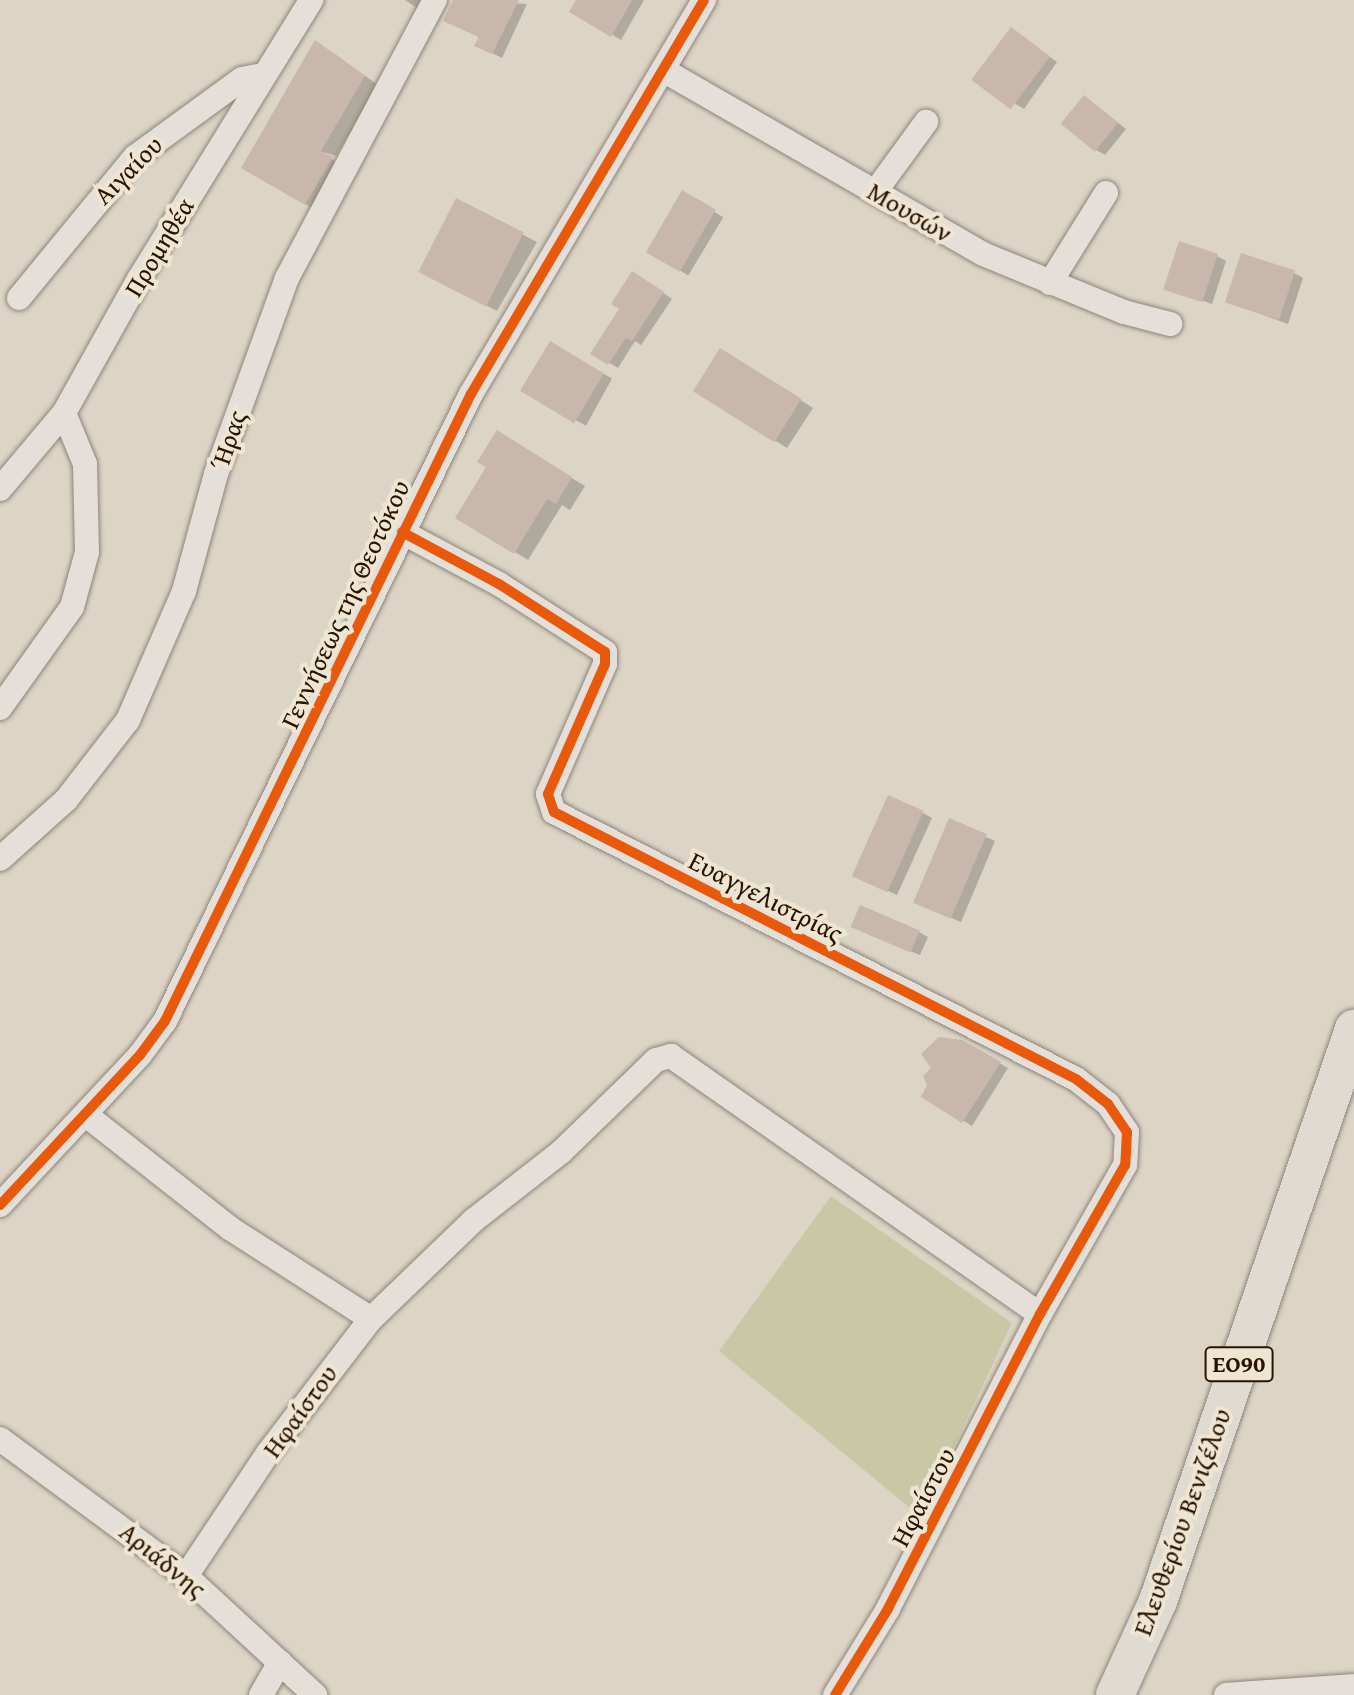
<!DOCTYPE html>
<meta charset="utf-8">
<style>
body{margin:0}
#map{position:relative;width:1354px;height:1695px;overflow:hidden;background:#dcd4c5;font-family:"Gentium Book Plus",serif}
div>[style]{position:absolute}
[style*='--x']{left:calc(var(--x)*1px);top:calc(var(--y)*1px);width:calc(var(--w)*1px);rotate:calc(var(--a)*1deg)}
.green>*{inset:0;background:#c8c8a7}
.shadow>*{inset:0;background:#0003;transform-origin:0 0}
.building>*{inset:0;background:#c8b7aa;transform-origin:0 0}
.roads{filter:drop-shadow(0 0 2px #8c857a) drop-shadow(0 0 2px #8c857a)}
.street>*{height:24px;margin:-12px;padding:0 12px;transform-origin:12px;border-radius:12px;background:#e4e0d9}
.primary>*{height:38px;margin:-19px;padding:0 19px;transform-origin:19px;border-radius:19px;background:#dfdbd2}
.cycleway>*{height:10px;margin:-5px;padding:0 5px;transform-origin:5px;border-radius:5px;background:#e8590c}
span{translate:-50% -50%;white-space:nowrap;text-align:center;line-height:1.15;-webkit-text-stroke:8px #eee6d3;paint-order:stroke}
.shield-label span{padding:2px 6px;background:#eee6d3;border:2px solid;border-radius:6px;-webkit-text-stroke-width:0}
.shield-label{font-size:24px;color:#291400;font-weight:700}
.street-label{font-size:26px;color:#291400}
</style>
<div id="map">
<div class="green">
<i style="clip-path:polygon(831px 1196px,1012px 1323px,921px 1517px,719px 1351px)"></i>
</div>
<div class="shadow">
<i style="clip-path:polygon(405px 0,429px 0,423px 12px)"></i>
<i style="clip-path:polygon(455px 0,527px 4px,502px 58px,486px 50px)"></i>
<i style="clip-path:polygon(579px 0,644px 0,621px 40px,572px 11px)"></i>
<i style="clip-path:polygon(1020px 35px,1057px 62px,1024px 109px,976px 81px)"></i>
<i style="clip-path:polygon(329px 50px,378px 85px,336px 156px,319px 151px,340px 164px,314px 209px,244px 168px)"></i>
<i style="clip-path:polygon(1093px 103px,1126px 129px,1105px 155px,1096px 150px)"></i>
<i style="left:683px;top:193px;width:47px;height:68px;rotate:31deg"></i>
<i style="clip-path:polygon(457px 200px,537px 242px,497px 311px,434px 279px)"></i>
<i style="clip-path:polygon(1217px 256px,1226px 261px,1212px 304px,1166px 288px)"></i>
<i style="clip-path:polygon(1294px 273px,1303px 278px,1288px 324px,1227px 302px)"></i>
<i style="clip-path:polygon(642px 279px,672px 299px,641px 345px,635px 341px,618px 368px,593px 353px)"></i>
<i style="left:550px;top:344px;width:71px;height:54px;rotate:29deg"></i>
<i style="clip-path:polygon(734px 358px,813px 408px,787px 448px,695px 390px)"></i>
<i style="clip-path:polygon(497px 433px,585px 486px,570px 510px,562px 505px,528px 560px,458px 517px,488px 467px)"></i>
<i style="clip-path:polygon(923px 813px,932px 818px,897px 895px,860px 878px)"></i>
<i style="clip-path:polygon(950px 821px,995px 841px,961px 922px,925px 907px)"></i>
<i style="clip-path:polygon(862px 931px,919px 932px,928px 937px,920px 955px)"></i>
<i style="clip-path:polygon(961px 1041px,1008px 1068px,972px 1126px,924px 1096px,933px 1068px)"></i>
</div>
<div class="building">
<i style="clip-path:polygon(453px 0,519px 0,492px 54px,474px 46px,479px 37px,443px 21px)"></i>
<i style="clip-path:polygon(576px 0,632px 0,611px 37px,569px 12px)"></i>
<i style="left:1011px;top:27px;width:49px;height:66px;rotate:37deg"></i>
<i style="clip-path:polygon(315px 40px,365px 76px,321px 151px,333px 157px,305px 205px,241px 168px)"></i>
<i style="left:1084px;top:95px;width:44px;height:37px;rotate:39deg"></i>
<i style="left:682px;top:190px;width:39px;height:72px;rotate:30deg"></i>
<i style="left:456px;top:198px;width:76px;height:83px;rotate:27deg"></i>
<i style="left:1179px;top:241px;width:41px;height:51px;rotate:18deg"></i>
<i style="left:1241px;top:253px;width:57px;height:52px;rotate:18deg"></i>
<i style="clip-path:polygon(632px 271px,664px 292px,632px 341px,626px 338px,608px 365px,590px 354px,619px 309px,611px 304px)"></i>
<i style="left:550px;top:341px;width:63px;height:58px;rotate:31deg"></i>
<i style="left:720px;top:348px;width:96px;height:51px;rotate:32deg"></i>
<i style="clip-path:polygon(497px 430px,572px 477px,556px 504px,547px 499px,514px 554px,455px 518px,486px 467px,477px 462px)"></i>
<i style="left:888px;top:795px;width:39px;height:89px;rotate:24deg"></i>
<i style="left:949px;top:818px;width:41px;height:92px;rotate:23deg"></i>
<i style="left:860px;top:905px;width:65px;height:24px;rotate:23deg"></i>
<i style="clip-path:polygon(939px 1037px,962px 1040px,1001px 1062px,962px 1123px,921px 1097px,927px 1085px,923px 1076px,931px 1068px,921px 1054px)"></i>
</div>
<div class="roads">
<div class="street">
<i style="--x:663;--y:70;--w:369;--a:29.9"></i>
<i style="--x:983;--y:254;--w:152;--a:22.4"></i>
<i style="--x:1124;--y:312;--w:48;--a:14.6"></i>
<i style="--x:875;--y:192;--w:87;--a:-53.9"></i>
<i style="--x:1050;--y:283;--w:106;--a:-58.1"></i>
<i style="--x:19;--y:298;--w:183;--a:-50.6"></i>
<i style="--x:135;--y:157;--w:132;--a:-36.1"></i>
<i style="--x:242;--y:79;--w:21;--a:-11"></i>
<i style="--x:0;--y:489;--w:99;--a:-49.9"></i>
<i style="--x:64;--y:413;--w:154;--a:-60.8"></i>
<i style="--x:139;--y:279;--w:328;--a:-58.3"></i>
<i style="--x:402;--y:532;--w:110;--a:28.2"></i>
<i style="--x:499;--y:584;--w:126;--a:32.7"></i>
<i style="--x:605;--y:652;--w:12;--a:90"></i>
<i style="--x:605;--y:664;--w:142;--a:113.7"></i>
<i style="--x:548;--y:794;--w:19;--a:72"></i>
<i style="--x:554;--y:812;--w:586;--a:27.09"></i>
<i style="--x:1076;--y:1079;--w:41;--a:38"></i>
<i style="--x:1108;--y:1104;--w:34;--a:56"></i>
<i style="--x:1127;--y:1132;--w:33;--a:93"></i>
<i style="--x:1125;--y:1165;--w:172;--a:119.7"></i>
<i style="--x:1040;--y:1314;--w:332;--a:117.3"></i>
<i style="--x:888;--y:1609;--w:101;--a:121.6"></i>
<i style="--x:0;--y:708;--w:124;--a:-54.5"></i>
<i style="--x:72;--y:607;--w:57;--a:-74.7"></i>
<i style="--x:87;--y:552;--w:88;--a:-91.3"></i>
<i style="--x:85;--y:464;--w:55;--a:-112.4"></i>
<i style="--x:0;--y:859;--w:89;--a:-41.8"></i>
<i style="--x:66;--y:800;--w:101;--a:-52.2"></i>
<i style="--x:128;--y:720;--w:141;--a:-66.5"></i>
<i style="--x:184;--y:591;--w:121;--a:-74.7"></i>
<i style="--x:216;--y:474;--w:208;--a:-70.1"></i>
<i style="--x:287;--y:278;--w:315;--a:-62"></i>
<i style="--x:86;--y:1115;--w:184;--a:38.2"></i>
<i style="--x:231;--y:1229;--w:166;--a:32.7"></i>
<i style="--x:0;--y:1205;--w:205;--a:-47"></i>
<i style="--x:140;--y:1055;--w:42;--a:-53.7"></i>
<i style="--x:165;--y:1021;--w:698;--a:-63.99"></i>
<i style="--x:471;--y:394;--w:458;--a:-59.4"></i>
<i style="--x:0;--y:1439;--w:231;--a:36.4"></i>
<i style="--x:186;--y:1576;--w:176;--a:42.7"></i>
<i style="--x:186;--y:1576;--w:148;--a:-56.3"></i>
<i style="--x:268;--y:1453;--w:169;--a:-52.5"></i>
<i style="--x:371;--y:1319;--w:143;--a:-43.9"></i>
<i style="--x:474;--y:1220;--w:110;--a:-38"></i>
<i style="--x:561;--y:1152;--w:132;--a:-44.1"></i>
<i style="--x:656;--y:1060;--w:16;--a:-15"></i>
<i style="--x:671;--y:1056;--w:450;--a:35"></i>
<i style="--x:261;--y:1695;--w:38;--a:-60"></i>
<i style="--x:1226;--y:1695;--w:128;--a:-4"></i>
</div>
<div class="primary">
<i style="--x:1115;--y:1695;--w:103;--a:-65.4"></i>
<i style="--x:1158;--y:1601;--w:605;--a:-71.09"></i>
</div>
</div>
<div class="cycleway">
<i style="--x:402;--y:532;--w:110;--a:28.2"></i>
<i style="--x:499;--y:584;--w:126;--a:32.7"></i>
<i style="--x:605;--y:652;--w:12;--a:90"></i>
<i style="--x:605;--y:664;--w:142;--a:113.7"></i>
<i style="--x:548;--y:794;--w:19;--a:72"></i>
<i style="--x:554;--y:812;--w:586;--a:27.09"></i>
<i style="--x:1076;--y:1079;--w:41;--a:38"></i>
<i style="--x:1108;--y:1104;--w:34;--a:56"></i>
<i style="--x:1127;--y:1132;--w:33;--a:93"></i>
<i style="--x:1125;--y:1165;--w:172;--a:119.7"></i>
<i style="--x:1040;--y:1314;--w:332;--a:117.3"></i>
<i style="--x:888;--y:1609;--w:101;--a:121.6"></i>
<i style="--x:0;--y:1205;--w:205;--a:-47"></i>
<i style="--x:140;--y:1055;--w:42;--a:-53.7"></i>
<i style="--x:165;--y:1021;--w:698;--a:-63.99"></i>
<i style="--x:471;--y:394;--w:458;--a:-59.4"></i>
</div>
<div class="shield-label">
<span style="left:1239px;top:1364px">ΕΟ90</span>
</div>
<div class="street-label">
<span style="left:128px;top:170px;rotate:-45deg">Αιγαίου</span>
<span style="left:910px;top:212px;rotate:30deg">Μουσών</span>
<span style="left:159px;top:247px;rotate:-59deg">Προμηθέα</span>
<span style="left:228px;top:440px;rotate:-71deg">Ήρας</span>
<span style="left:345px;top:604px;rotate:-65deg">Γεννήσεως της Θεοτόκου</span>
<span style="left:766px;top:897px;rotate:27deg">Ευαγγελιστρίας</span>
<span style="left:300px;top:1411px;rotate:-54deg">Ηφαίστου</span>
<span style="left:923px;top:1497px;rotate:-62deg">Ηφαίστου</span>
<span style="left:1182px;top:1522px;rotate:-70deg">Ελευθερίου Βενιζέλου</span>
<span style="left:163px;top:1560px;rotate:39deg">Αριάδνης</span>
</div>
</div>
